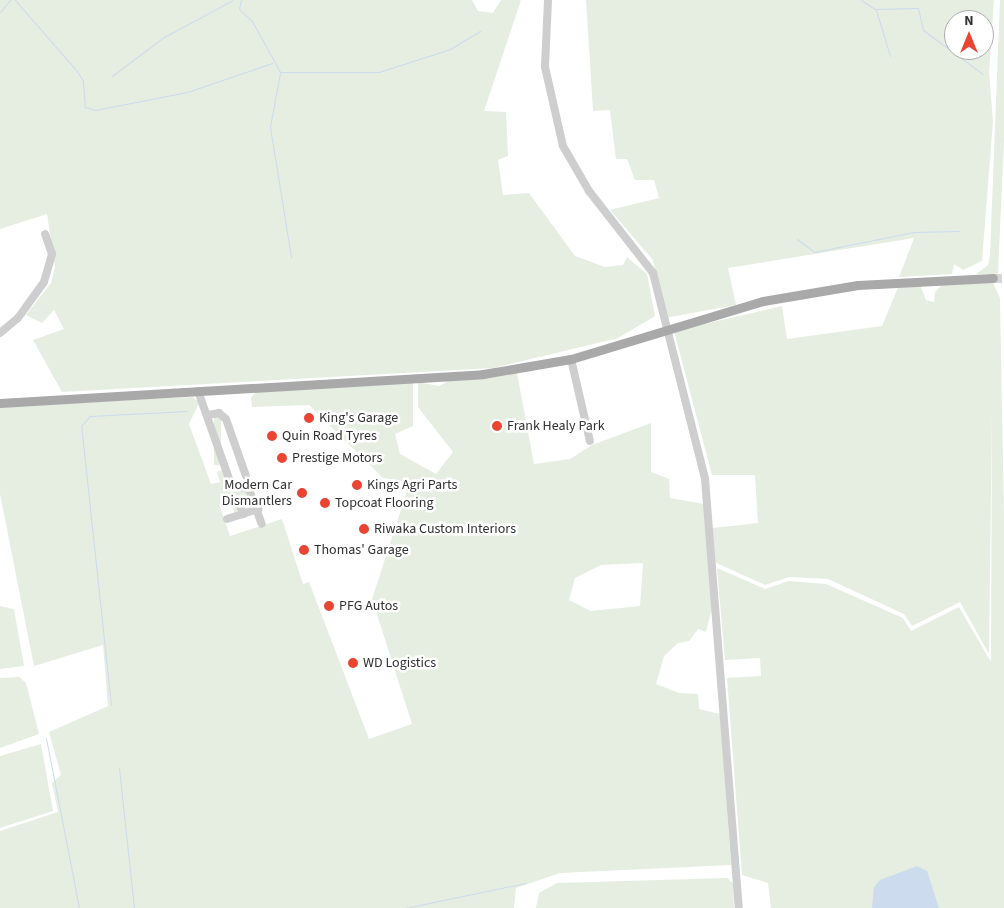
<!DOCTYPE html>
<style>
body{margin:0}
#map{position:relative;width:1004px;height:908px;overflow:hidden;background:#fff;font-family:"Source Sans 3",sans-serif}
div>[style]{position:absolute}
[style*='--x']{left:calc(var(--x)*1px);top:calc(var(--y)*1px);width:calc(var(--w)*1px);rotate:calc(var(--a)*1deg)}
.green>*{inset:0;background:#e5eee0;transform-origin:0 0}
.water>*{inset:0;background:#ccdbee}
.stream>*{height:1px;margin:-0.5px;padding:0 0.5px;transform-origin:0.5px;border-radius:0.5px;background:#ccdbee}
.major-tunnel>*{height:9px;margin-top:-4.5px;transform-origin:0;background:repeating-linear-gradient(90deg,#d6d6d6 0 9px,transparent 0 13.5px)}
.minor>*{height:8px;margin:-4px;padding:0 4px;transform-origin:4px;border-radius:4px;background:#cecece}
.major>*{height:9px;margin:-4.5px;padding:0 4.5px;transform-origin:4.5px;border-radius:4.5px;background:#a9a9a9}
.dots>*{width:14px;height:14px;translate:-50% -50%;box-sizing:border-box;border:2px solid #fff;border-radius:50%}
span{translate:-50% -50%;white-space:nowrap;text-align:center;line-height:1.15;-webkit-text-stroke:5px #fff;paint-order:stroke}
.poi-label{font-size:14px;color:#313131}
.left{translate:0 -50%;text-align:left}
.right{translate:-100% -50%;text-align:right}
.north{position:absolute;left:944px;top:10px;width:50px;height:50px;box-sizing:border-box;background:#fff;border:1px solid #adadad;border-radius:50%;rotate:0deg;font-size:14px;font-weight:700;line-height:20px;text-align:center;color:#313131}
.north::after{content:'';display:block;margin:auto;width:18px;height:22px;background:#e94532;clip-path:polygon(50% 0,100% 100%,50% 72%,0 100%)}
</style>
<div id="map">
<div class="green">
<i style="clip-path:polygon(0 0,472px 0,478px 11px,493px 13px,501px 0,521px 0,484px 111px,506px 112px,508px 156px,498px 160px,503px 195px,529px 193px,575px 256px,605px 267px,623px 265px,627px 257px,647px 274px,655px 316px,618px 338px,493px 368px,62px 392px,33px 340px,64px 329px,54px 310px,42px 323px,26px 315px,51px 283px,55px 267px,47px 214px,0 229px)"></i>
<i style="clip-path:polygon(evenodd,586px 0,994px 0,989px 72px,993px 121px,982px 261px,963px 270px,954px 264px,952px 274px,899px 277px,914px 238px,728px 268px,736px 305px,665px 318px,653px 260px,610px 210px,659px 198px,654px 180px,635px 180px,627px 159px,616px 159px,610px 110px,593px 111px,586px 0,954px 20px,984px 20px,984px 50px,954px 50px,954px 20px)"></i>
<i style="clip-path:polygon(1000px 0,1004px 0,1004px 140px,998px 274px,976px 274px,988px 265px,990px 255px)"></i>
<i style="clip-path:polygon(993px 283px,1000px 298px,1004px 518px,1004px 908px,771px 908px,768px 883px,742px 875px,727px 678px,761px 676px,760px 658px,725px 660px,717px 568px,765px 589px,789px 581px,826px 584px,903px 618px,911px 631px,959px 607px,991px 662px,992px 407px,989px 654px,960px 602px,912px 626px,904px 614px,828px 579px,789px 577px,765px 585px,714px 562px,713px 528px,758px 523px,755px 475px,712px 475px,674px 331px,782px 306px,787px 339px,882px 326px,899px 285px,920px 285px,926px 300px,934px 302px,935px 292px,943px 284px)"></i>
<i style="clip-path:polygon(evenodd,517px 373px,534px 464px,570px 459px,592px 445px,651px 423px,651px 472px,669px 479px,670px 498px,704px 504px,712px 608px,706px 632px,698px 629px,689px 641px,678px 643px,664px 656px,656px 684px,679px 693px,698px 694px,699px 709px,720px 714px,731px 865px,560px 873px,516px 888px,514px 908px,0 908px,0 831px,58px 812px,52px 783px,61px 775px,49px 732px,108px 706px,103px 645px,34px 666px,0 494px,0 406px,193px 397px,199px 403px,189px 424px,211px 484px,220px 482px,217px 472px,222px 470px,231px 489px,248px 490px,250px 508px,238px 509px,235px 514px,230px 500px,219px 504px,230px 536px,282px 519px,303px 584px,309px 582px,369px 739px,412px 724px,372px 599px,410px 482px,383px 478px,309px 405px,252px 407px,251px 398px,256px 391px,413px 382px,413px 426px,395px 434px,400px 454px,436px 474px,453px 452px,418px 407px,418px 382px,439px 386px,454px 378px,517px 373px,643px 563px,640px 606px,591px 611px,569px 600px,575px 578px,601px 565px,643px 563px)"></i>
<i style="left:214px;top:416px;width:7px;height:49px"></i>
<i style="clip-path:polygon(0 606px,14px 609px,24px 666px,0 669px)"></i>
<i style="clip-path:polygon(19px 677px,26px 683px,39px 734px,0 748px,0 678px)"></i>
<i style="clip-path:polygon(41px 744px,53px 811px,0 828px,0 756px)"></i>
<i style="clip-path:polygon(727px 878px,733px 883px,734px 908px,536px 908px,539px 893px,557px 883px)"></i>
</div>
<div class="water">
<i style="clip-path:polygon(917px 866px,927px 871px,939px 908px,872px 908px,874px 887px,880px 880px)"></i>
</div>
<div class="stream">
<i style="--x:15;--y:0;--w:94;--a:48.9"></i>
<i style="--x:77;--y:71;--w:12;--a:59"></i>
<i style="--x:83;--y:81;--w:26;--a:86"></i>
<i style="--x:85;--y:107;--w:10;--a:17"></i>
<i style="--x:95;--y:110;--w:94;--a:-11.1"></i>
<i style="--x:187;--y:92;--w:90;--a:-18.8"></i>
<i style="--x:241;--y:0;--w:9;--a:103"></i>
<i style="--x:239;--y:9;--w:18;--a:43"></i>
<i style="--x:252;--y:21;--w:58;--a:61.2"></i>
<i style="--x:280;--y:72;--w:99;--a:0"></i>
<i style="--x:379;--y:72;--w:75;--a:-17.9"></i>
<i style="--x:450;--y:49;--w:35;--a:-31"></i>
<i style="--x:861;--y:0;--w:17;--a:33"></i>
<i style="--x:875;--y:9;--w:43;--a:-1.3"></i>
<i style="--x:918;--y:8;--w:23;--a:77"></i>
<i style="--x:923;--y:30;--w:74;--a:36.3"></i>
<i style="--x:876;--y:10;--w:48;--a:73.1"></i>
<i style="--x:0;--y:12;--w:16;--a:-50"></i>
<i style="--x:280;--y:73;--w:55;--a:100.5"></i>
<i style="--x:270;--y:127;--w:132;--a:80.8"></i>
<i style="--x:112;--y:76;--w:65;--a:-36.9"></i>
<i style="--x:164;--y:37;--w:78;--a:-28.2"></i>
<i style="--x:797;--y:239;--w:21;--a:37"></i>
<i style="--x:814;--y:252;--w:102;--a:-11.3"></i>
<i style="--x:914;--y:232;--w:45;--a:-1.3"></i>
<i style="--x:111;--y:705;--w:281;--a:-96.1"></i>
<i style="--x:81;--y:426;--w:13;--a:-48"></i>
<i style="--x:90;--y:416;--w:97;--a:-3"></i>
<i style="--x:46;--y:738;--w:173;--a:79"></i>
<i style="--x:119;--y:768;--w:141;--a:83.9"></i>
<i style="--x:405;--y:908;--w:124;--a:-11.7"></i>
</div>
<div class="major-tunnel">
<i style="--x:993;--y:278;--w:11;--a:0"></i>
</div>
<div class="minor">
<i style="--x:548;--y:0;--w:67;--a:92.6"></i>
<i style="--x:545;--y:67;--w:81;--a:77.2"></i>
<i style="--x:563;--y:146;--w:52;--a:60"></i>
<i style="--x:589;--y:191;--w:104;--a:52"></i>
<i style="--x:653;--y:273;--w:212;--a:75.8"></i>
<i style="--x:705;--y:479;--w:430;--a:85.5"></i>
<i style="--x:0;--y:333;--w:23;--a:-40"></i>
<i style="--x:18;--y:318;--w:44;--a:-54.2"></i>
<i style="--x:44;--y:282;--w:29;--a:-74"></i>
<i style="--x:52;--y:254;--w:21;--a:-109"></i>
<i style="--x:571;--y:359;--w:84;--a:77"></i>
<i style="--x:198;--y:391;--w:99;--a:70.5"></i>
<i style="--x:231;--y:484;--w:19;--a:16"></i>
<i style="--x:249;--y:489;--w:37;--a:70"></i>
<i style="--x:207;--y:415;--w:12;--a:-9"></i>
<i style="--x:219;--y:413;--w:9;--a:41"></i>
<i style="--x:226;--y:419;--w:60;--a:70.7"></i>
<i style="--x:239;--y:503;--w:12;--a:70"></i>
<i style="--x:227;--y:519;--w:33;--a:-18"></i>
</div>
<div class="major">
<i style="--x:0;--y:403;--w:484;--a:-3.4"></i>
<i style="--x:483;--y:374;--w:89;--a:-9.7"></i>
<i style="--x:571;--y:359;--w:201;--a:-16.8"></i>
<i style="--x:763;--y:301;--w:96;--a:-9.6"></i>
<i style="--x:858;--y:285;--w:135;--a:-3"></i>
</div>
<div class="dots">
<i style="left:309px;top:418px;background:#e94532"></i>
<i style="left:497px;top:426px;background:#e94532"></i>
<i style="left:272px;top:436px;background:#e94532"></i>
<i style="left:282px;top:458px;background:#e94532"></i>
<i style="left:357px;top:485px;background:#e94532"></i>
<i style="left:302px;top:493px;background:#e94532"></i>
<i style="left:325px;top:503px;background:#e94532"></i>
<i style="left:364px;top:529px;background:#e94532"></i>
<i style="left:304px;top:550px;background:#e94532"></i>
<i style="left:329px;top:606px;background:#e94532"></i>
<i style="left:353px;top:663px;background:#e94532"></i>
</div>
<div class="poi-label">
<span class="left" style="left:319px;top:418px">King's Garage</span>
<span class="left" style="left:507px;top:426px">Frank Healy Park</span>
<span class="left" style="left:282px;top:436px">Quin Road Tyres</span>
<span class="left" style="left:292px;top:458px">Prestige Motors</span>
<span class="right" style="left:292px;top:493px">Modern Car<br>Dismantlers</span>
<span class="left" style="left:367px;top:485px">Kings Agri Parts</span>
<span class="left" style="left:335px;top:503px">Topcoat Flooring</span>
<span class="left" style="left:374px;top:529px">Riwaka Custom Interiors</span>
<span class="left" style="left:314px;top:550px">Thomas' Garage</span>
<span class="left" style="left:339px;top:606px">PFG Autos</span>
<span class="left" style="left:363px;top:663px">WD Logistics</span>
</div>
<div class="north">N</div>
</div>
